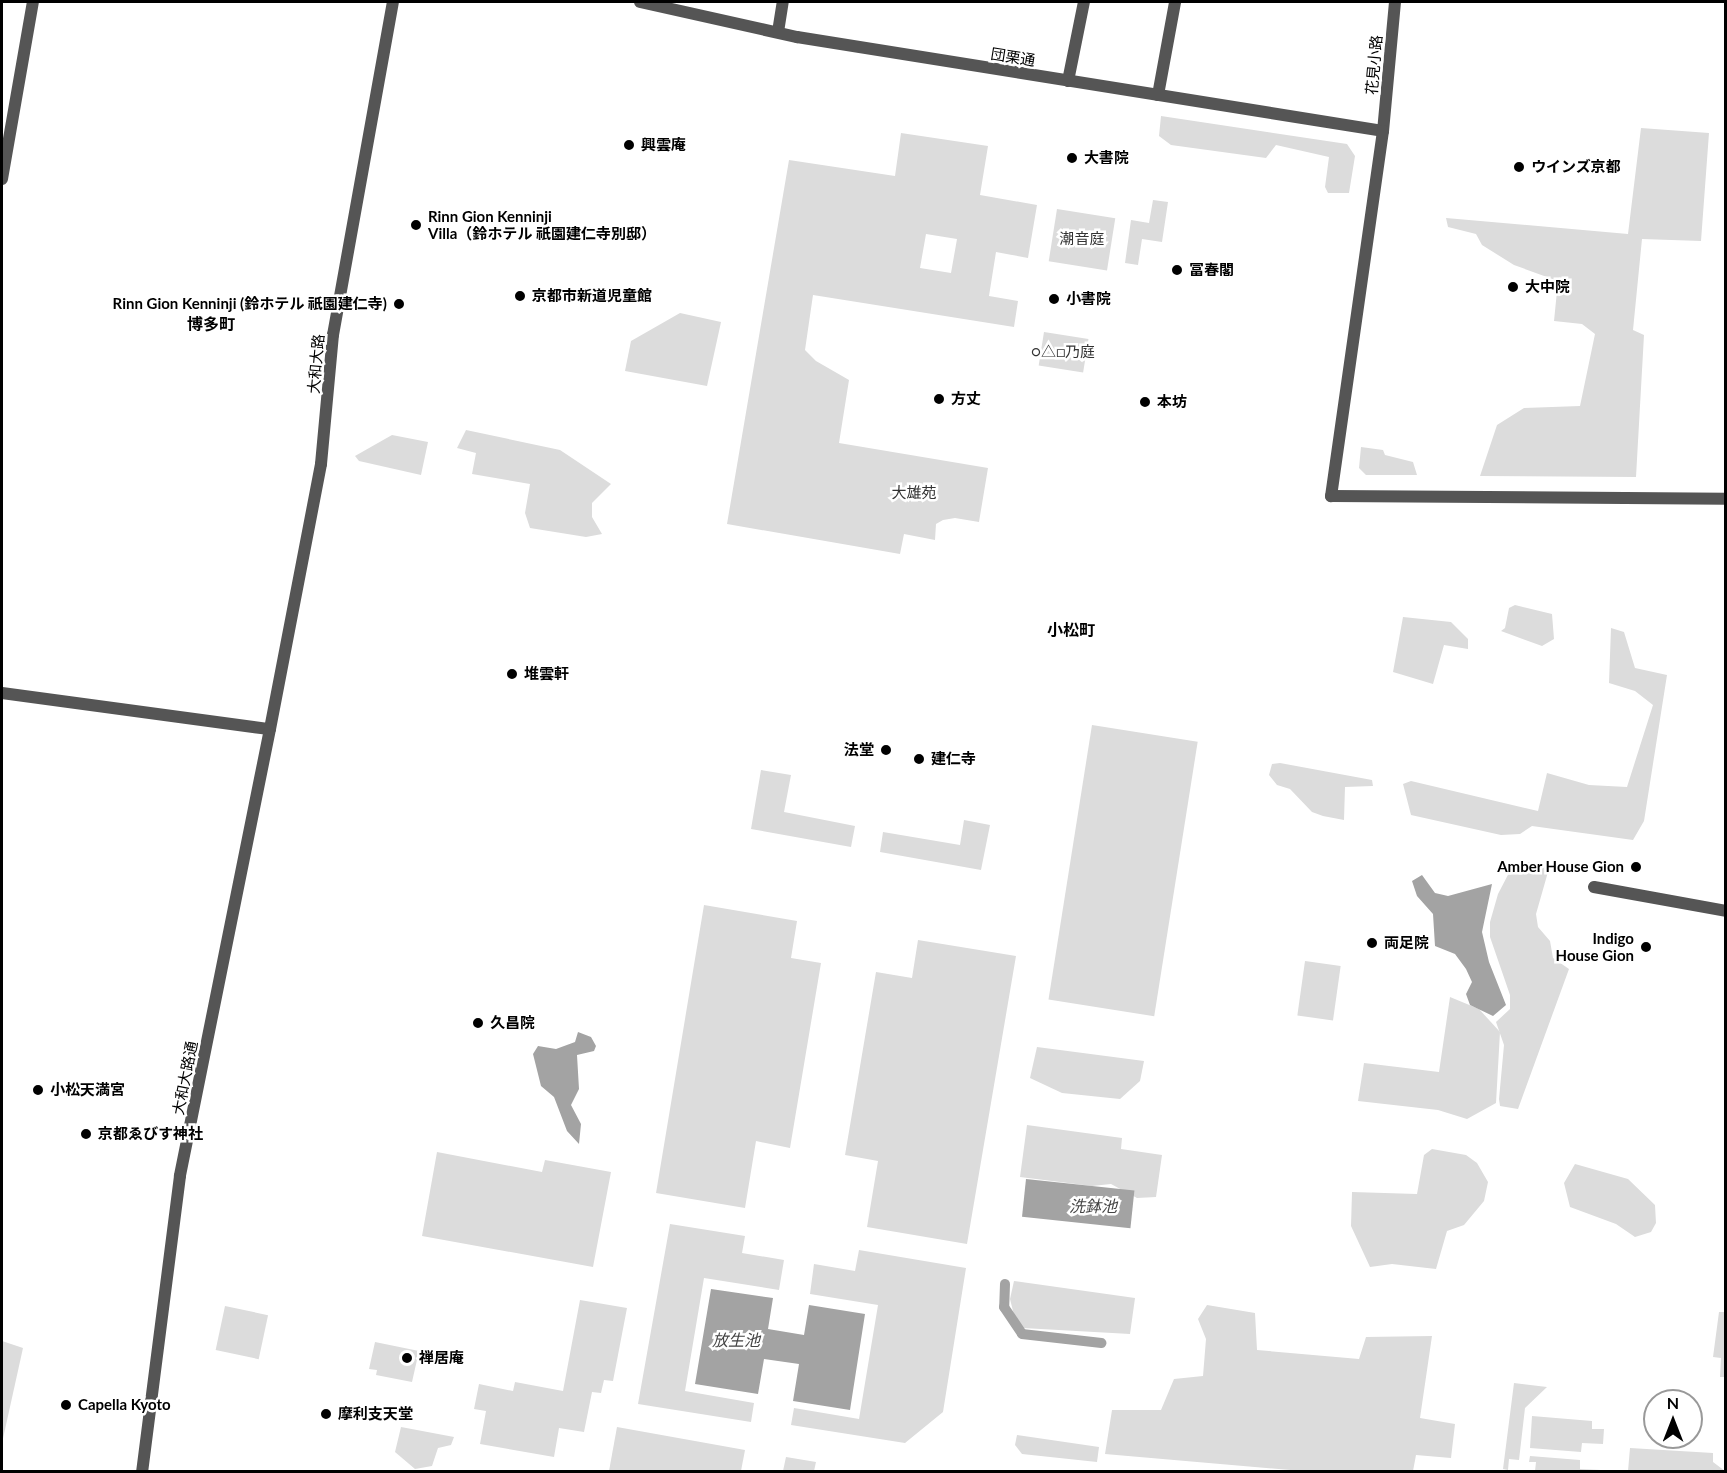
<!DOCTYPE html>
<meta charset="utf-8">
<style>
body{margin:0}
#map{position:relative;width:1727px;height:1473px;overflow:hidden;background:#fff;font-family:Lato,"Noto Sans JP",sans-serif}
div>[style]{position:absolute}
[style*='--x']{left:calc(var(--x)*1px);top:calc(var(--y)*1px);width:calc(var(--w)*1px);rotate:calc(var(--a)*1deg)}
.green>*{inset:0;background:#dcdcdc;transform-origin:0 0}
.water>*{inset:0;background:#a3a3a3;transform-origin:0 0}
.stream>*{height:10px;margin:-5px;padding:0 5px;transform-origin:5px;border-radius:5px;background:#a3a3a3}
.service>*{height:12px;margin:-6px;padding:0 6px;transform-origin:6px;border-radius:6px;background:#555}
.pedestrian>*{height:12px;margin:-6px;padding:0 6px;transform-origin:6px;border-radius:6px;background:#555}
.minor>*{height:12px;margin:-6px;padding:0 6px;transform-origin:6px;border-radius:6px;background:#555}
.tertiary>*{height:12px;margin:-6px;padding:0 6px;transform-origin:6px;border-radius:6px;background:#555}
.dots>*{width:16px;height:16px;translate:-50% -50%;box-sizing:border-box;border:3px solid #fff;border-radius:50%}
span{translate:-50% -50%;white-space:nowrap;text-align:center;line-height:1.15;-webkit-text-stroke:5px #fff;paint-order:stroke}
.street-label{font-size:15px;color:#000}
.poi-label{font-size:15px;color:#000;font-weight:700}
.left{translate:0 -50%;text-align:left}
.right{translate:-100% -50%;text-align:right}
.park-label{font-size:15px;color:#333}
.neighbourhood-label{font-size:16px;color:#000;font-weight:700}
.water-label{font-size:16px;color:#444;font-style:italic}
.frame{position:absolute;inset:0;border:3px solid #000;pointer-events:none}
.north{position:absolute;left:1643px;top:1389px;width:60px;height:60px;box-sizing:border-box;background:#fff;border:2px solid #999;border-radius:50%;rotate:0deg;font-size:16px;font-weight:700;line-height:24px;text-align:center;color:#000}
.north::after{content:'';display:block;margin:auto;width:21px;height:27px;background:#000;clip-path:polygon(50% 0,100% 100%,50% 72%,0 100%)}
</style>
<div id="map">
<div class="green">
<i style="clip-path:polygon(1161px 116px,1347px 144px,1355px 156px,1349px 193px,1328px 193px,1325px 187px,1329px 157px,1276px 145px,1266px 158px,1171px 145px,1159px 136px)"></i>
<i style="clip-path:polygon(1641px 128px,1709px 133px,1701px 241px,1642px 239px,1633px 330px,1644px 335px,1636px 477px,1480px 476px,1497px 425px,1524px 408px,1580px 406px,1595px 334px,1582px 324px,1554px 321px,1558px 281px,1514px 265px,1482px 245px,1476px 234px,1448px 227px,1446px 218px,1628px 234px)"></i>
<i style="clip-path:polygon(evenodd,901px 133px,988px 146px,980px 195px,1037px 205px,1028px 258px,996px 252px,989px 296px,1018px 301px,1014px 327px,813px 295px,805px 350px,816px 361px,849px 380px,839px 443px,988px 468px,979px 522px,955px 518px,943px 520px,936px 524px,935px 540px,904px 534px,900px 554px,727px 524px,789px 160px,895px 176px,901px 133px,926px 234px,957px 239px,951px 273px,920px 268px,926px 234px)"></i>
<i style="clip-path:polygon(1153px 200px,1168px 202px,1162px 242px,1142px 239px,1138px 265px,1125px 263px,1131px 220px,1149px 223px)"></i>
<i style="left:1057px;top:209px;width:59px;height:53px;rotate:9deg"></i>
<i style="clip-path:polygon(680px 313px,721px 322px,707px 386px,625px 371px,631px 341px)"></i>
<i style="left:1044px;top:332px;width:45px;height:34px;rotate:9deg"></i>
<i style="clip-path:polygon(466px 430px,560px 450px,611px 484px,592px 503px,592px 517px,602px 534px,586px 537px,530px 528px,525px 513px,530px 484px,472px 474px,476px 453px,457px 448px)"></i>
<i style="clip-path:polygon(392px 435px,428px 442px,421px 475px,359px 461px,355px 456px)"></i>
<i style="clip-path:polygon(1361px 447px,1383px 450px,1385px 455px,1413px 462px,1417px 475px,1366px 475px,1359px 468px)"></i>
<i style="clip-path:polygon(1515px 605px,1552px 614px,1554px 639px,1542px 646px,1501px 631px,1505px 628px,1509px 608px)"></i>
<i style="clip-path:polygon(1403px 617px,1451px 622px,1468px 639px,1468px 649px,1444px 645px,1433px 684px,1393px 672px)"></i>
<i style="clip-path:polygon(1611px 628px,1624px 632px,1635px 668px,1667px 675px,1644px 821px,1633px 840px,1532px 826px,1520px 834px,1501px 835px,1411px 815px,1403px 784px,1411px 781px,1538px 811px,1547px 773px,1589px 785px,1627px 787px,1653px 705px,1635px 691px,1609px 683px)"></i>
<i style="left:1092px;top:725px;width:107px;height:278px;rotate:9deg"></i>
<i style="clip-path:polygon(1280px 763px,1372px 780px,1373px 786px,1345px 787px,1344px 820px,1323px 816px,1312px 812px,1290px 789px,1277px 785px,1269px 775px,1272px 764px)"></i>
<i style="clip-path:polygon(761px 770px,791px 775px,784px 812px,855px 826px,851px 847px,751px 829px)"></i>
<i style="clip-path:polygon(964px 820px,990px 825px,981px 870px,880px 852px,883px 832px,960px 845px)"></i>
<i style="clip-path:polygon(1526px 862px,1550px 865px,1536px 914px,1538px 927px,1550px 941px,1553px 958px,1569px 969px,1518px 1109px,1500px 1106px,1499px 1099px,1504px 1045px,1496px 1022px,1510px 1009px,1510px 995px,1490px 937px,1490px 922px,1498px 894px,1511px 869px)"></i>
<i style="clip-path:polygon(704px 905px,797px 921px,791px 958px,821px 963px,790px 1148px,756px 1141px,745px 1208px,656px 1193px)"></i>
<i style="clip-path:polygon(918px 940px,1016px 956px,967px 1244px,867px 1227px,878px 1161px,845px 1155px,876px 972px,912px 978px)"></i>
<i style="left:1305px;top:961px;width:36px;height:55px;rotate:8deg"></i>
<i style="clip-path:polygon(1450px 997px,1479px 1009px,1500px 1032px,1496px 1103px,1467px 1119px,1438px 1110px,1358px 1101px,1364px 1063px,1439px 1072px)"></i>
<i style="clip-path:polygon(1037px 1047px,1144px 1061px,1140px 1081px,1120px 1099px,1062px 1093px,1030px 1078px)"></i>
<i style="clip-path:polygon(1027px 1125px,1122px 1138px,1121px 1149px,1162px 1155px,1156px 1197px,1137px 1198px,1111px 1184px,1092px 1186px,1020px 1177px)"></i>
<i style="clip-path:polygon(1432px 1149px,1466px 1155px,1477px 1163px,1488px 1182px,1484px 1201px,1464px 1225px,1447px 1231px,1436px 1269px,1392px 1264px,1370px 1267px,1351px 1226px,1352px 1192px,1417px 1194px,1424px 1155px)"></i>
<i style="clip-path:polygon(437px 1152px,542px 1172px,545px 1160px,611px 1172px,593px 1267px,422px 1236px)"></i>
<i style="clip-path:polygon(1575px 1164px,1628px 1179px,1655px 1205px,1656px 1223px,1651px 1232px,1635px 1237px,1616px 1224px,1570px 1207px,1564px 1183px)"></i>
<i style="clip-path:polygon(670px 1224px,745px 1236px,742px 1253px,784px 1260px,779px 1290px,704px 1278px,685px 1391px,754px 1403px,751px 1422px,638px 1404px)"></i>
<i style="clip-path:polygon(859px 1250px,966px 1268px,943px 1412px,905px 1443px,791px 1425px,794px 1408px,859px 1419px,878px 1305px,810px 1294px,814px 1264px,855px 1271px)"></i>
<i style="clip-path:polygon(1014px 1281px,1135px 1298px,1130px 1334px,1023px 1328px,1014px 1315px,1010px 1299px)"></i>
<i style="clip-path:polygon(580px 1300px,627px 1308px,613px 1381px,604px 1380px,601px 1393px,592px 1392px,584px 1432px,559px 1428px,554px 1457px,480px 1444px,486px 1411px,474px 1409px,479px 1384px,513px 1391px,515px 1382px,563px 1391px)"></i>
<i style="clip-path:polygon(1207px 1305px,1255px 1313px,1257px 1350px,1359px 1359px,1366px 1337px,1432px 1336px,1420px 1418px,1455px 1424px,1451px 1458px,1416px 1455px,1413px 1471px,1314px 1472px,1105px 1454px,1112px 1410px,1161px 1410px,1174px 1379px,1203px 1376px,1206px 1339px,1198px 1319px)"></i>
<i style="left:225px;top:1306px;width:44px;height:45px;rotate:12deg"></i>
<i style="clip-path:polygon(1719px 1312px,1725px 1312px,1725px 1377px,1720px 1377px,1721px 1358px,1713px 1357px)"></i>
<i style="clip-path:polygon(2px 1341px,23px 1348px,2px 1443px)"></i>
<i style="clip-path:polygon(375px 1342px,419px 1351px,412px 1382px,376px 1375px,377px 1370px,369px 1369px)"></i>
<i style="clip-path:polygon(1514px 1383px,1547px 1387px,1525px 1408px,1519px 1460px,1509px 1459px,1508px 1470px,1503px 1469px)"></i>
<i style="clip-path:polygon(1532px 1416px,1592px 1421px,1592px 1429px,1604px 1429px,1603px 1444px,1582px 1443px,1581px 1452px,1530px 1448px)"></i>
<i style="clip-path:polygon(401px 1427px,454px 1437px,451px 1445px,438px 1448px,432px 1466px,415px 1469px,395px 1452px)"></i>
<i style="clip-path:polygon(617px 1427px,745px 1450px,741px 1471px,609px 1471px)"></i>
<i style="clip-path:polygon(1017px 1435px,1099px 1447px,1097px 1462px,1022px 1454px,1015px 1445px)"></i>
<i style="clip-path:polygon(1630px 1448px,1713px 1453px,1713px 1462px,1725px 1471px,1628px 1471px)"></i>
<i style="clip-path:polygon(1530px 1456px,1580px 1460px,1580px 1469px,1622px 1471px,1535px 1471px,1536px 1462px,1529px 1462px)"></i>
<i style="clip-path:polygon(786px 1457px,816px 1462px,814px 1471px,783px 1471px)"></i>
</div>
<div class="water">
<i style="clip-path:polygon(1422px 875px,1435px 893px,1448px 896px,1492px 884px,1482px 932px,1489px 962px,1506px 1005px,1493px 1016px,1470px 1005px,1466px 994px,1472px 982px,1466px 969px,1455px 954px,1435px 946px,1433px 914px,1417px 896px,1412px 881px)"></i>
<i style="clip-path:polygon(578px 1032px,591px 1037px,596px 1046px,594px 1051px,577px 1055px,579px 1089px,571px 1105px,581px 1124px,579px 1144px,567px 1131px,554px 1097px,541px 1086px,533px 1054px,538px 1046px,556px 1049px,575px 1042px)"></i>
<i style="left:1026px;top:1179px;width:109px;height:38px;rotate:6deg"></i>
<i style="clip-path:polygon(711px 1289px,773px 1298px,768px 1329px,804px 1335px,809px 1305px,865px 1314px,850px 1410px,793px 1401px,799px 1364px,764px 1359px,758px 1394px,695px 1384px)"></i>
</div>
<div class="stream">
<i style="--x:1005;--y:1284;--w:23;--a:92"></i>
<i style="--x:1004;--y:1307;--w:32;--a:56"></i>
<i style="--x:1022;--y:1334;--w:80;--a:6.5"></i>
</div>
<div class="service">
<i style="--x:778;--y:32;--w:30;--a:-81"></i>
<i style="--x:1068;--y:81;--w:81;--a:-78.6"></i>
<i style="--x:1594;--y:887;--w:134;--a:10.3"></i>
</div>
<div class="pedestrian">
<i style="--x:1158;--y:95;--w:95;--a:-79.6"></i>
</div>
<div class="minor">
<i style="--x:640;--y:2;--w:161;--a:12.6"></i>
<i style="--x:797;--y:37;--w:593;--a:9.11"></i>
<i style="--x:1395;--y:2;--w:130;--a:95.3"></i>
<i style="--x:1383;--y:131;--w:369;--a:98.1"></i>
<i style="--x:1331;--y:496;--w:395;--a:0.4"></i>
<i style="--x:2;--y:179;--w:180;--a:-80.1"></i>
<i style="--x:270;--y:729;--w:270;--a:-79.1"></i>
<i style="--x:321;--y:464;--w:130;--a:-84.7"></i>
<i style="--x:333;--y:335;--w:338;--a:-79.8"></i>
</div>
<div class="tertiary">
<i style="--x:2;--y:693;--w:270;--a:7.7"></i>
<i style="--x:270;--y:729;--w:456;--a:101.4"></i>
<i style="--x:180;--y:1176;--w:298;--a:97.3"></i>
</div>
<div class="dots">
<i style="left:629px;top:145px;background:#000"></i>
<i style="left:1072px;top:158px;background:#000"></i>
<i style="left:1519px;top:167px;background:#000"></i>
<i style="left:416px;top:225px;background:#000"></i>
<i style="left:1177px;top:270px;background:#000"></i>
<i style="left:1513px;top:287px;background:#000"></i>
<i style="left:520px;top:296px;background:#000"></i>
<i style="left:1054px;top:299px;background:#000"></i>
<i style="left:399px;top:304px;background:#000"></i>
<i style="left:939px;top:399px;background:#000"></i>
<i style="left:1145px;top:402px;background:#000"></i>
<i style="left:512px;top:674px;background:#000"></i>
<i style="left:886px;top:750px;background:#000"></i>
<i style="left:919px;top:759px;background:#000"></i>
<i style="left:1636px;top:867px;background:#000"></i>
<i style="left:1372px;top:943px;background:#000"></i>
<i style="left:1646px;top:947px;background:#000"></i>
<i style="left:478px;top:1023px;background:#000"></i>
<i style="left:38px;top:1090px;background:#000"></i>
<i style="left:86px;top:1134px;background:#000"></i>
<i style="left:407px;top:1358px;background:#000"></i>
<i style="left:66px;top:1405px;background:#000"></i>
<i style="left:326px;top:1414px;background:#000"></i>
</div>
<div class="street-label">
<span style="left:1013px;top:57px;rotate:9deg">団栗通</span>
<span style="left:1374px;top:65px;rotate:-85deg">花見小路</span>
<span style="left:316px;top:364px;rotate:-85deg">大和大路</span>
<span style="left:185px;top:1078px;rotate:-79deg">大和大路通</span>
</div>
<div class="poi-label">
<span class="left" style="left:641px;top:145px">興雲庵</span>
<span class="left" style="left:1084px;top:158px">大書院</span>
<span class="left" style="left:1531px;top:167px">ウインズ京都</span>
<span class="left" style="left:428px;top:225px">Rinn Gion Kenninji<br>Villa（鈴ホテル 祇園建仁寺別邸）</span>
<span class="left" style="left:1189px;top:270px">冨春閣</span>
<span class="left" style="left:1525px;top:287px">大中院</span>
<span class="left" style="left:532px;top:296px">京都市新道児童館</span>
<span class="left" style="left:1066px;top:299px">小書院</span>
<span class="right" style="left:387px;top:304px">Rinn Gion Kenninji (鈴ホテル 祇園建仁寺)</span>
<span class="left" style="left:951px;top:399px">方丈</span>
<span class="left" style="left:1157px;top:402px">本坊</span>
<span class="left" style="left:524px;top:674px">堆雲軒</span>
<span class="right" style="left:874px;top:750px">法堂</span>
<span class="left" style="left:931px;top:759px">建仁寺</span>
<span class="right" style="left:1624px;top:867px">Amber House Gion</span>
<span class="right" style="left:1634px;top:947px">Indigo<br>House Gion</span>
<span class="left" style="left:1384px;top:943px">両足院</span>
<span class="left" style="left:490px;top:1023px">久昌院</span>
<span class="left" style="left:50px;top:1090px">小松天満宮</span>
<span class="left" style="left:98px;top:1134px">京都ゑびす神社</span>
<span class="left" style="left:419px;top:1358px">禅居庵</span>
<span class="left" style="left:78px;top:1405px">Capella Kyoto</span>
<span class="left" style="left:338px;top:1414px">摩利支天堂</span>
</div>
<div class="park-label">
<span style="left:1082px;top:239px">潮音庭</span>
<span style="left:1063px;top:352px">○△□乃庭</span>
<span style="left:914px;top:493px">大雄苑</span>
</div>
<div class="neighbourhood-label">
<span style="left:211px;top:324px">博多町</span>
<span style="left:1071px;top:630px">小松町</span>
</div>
<div class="water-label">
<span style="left:1093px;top:1206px">洗鉢池</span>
<span style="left:736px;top:1340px">放生池</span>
</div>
<div class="frame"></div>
<div class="north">N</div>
</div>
